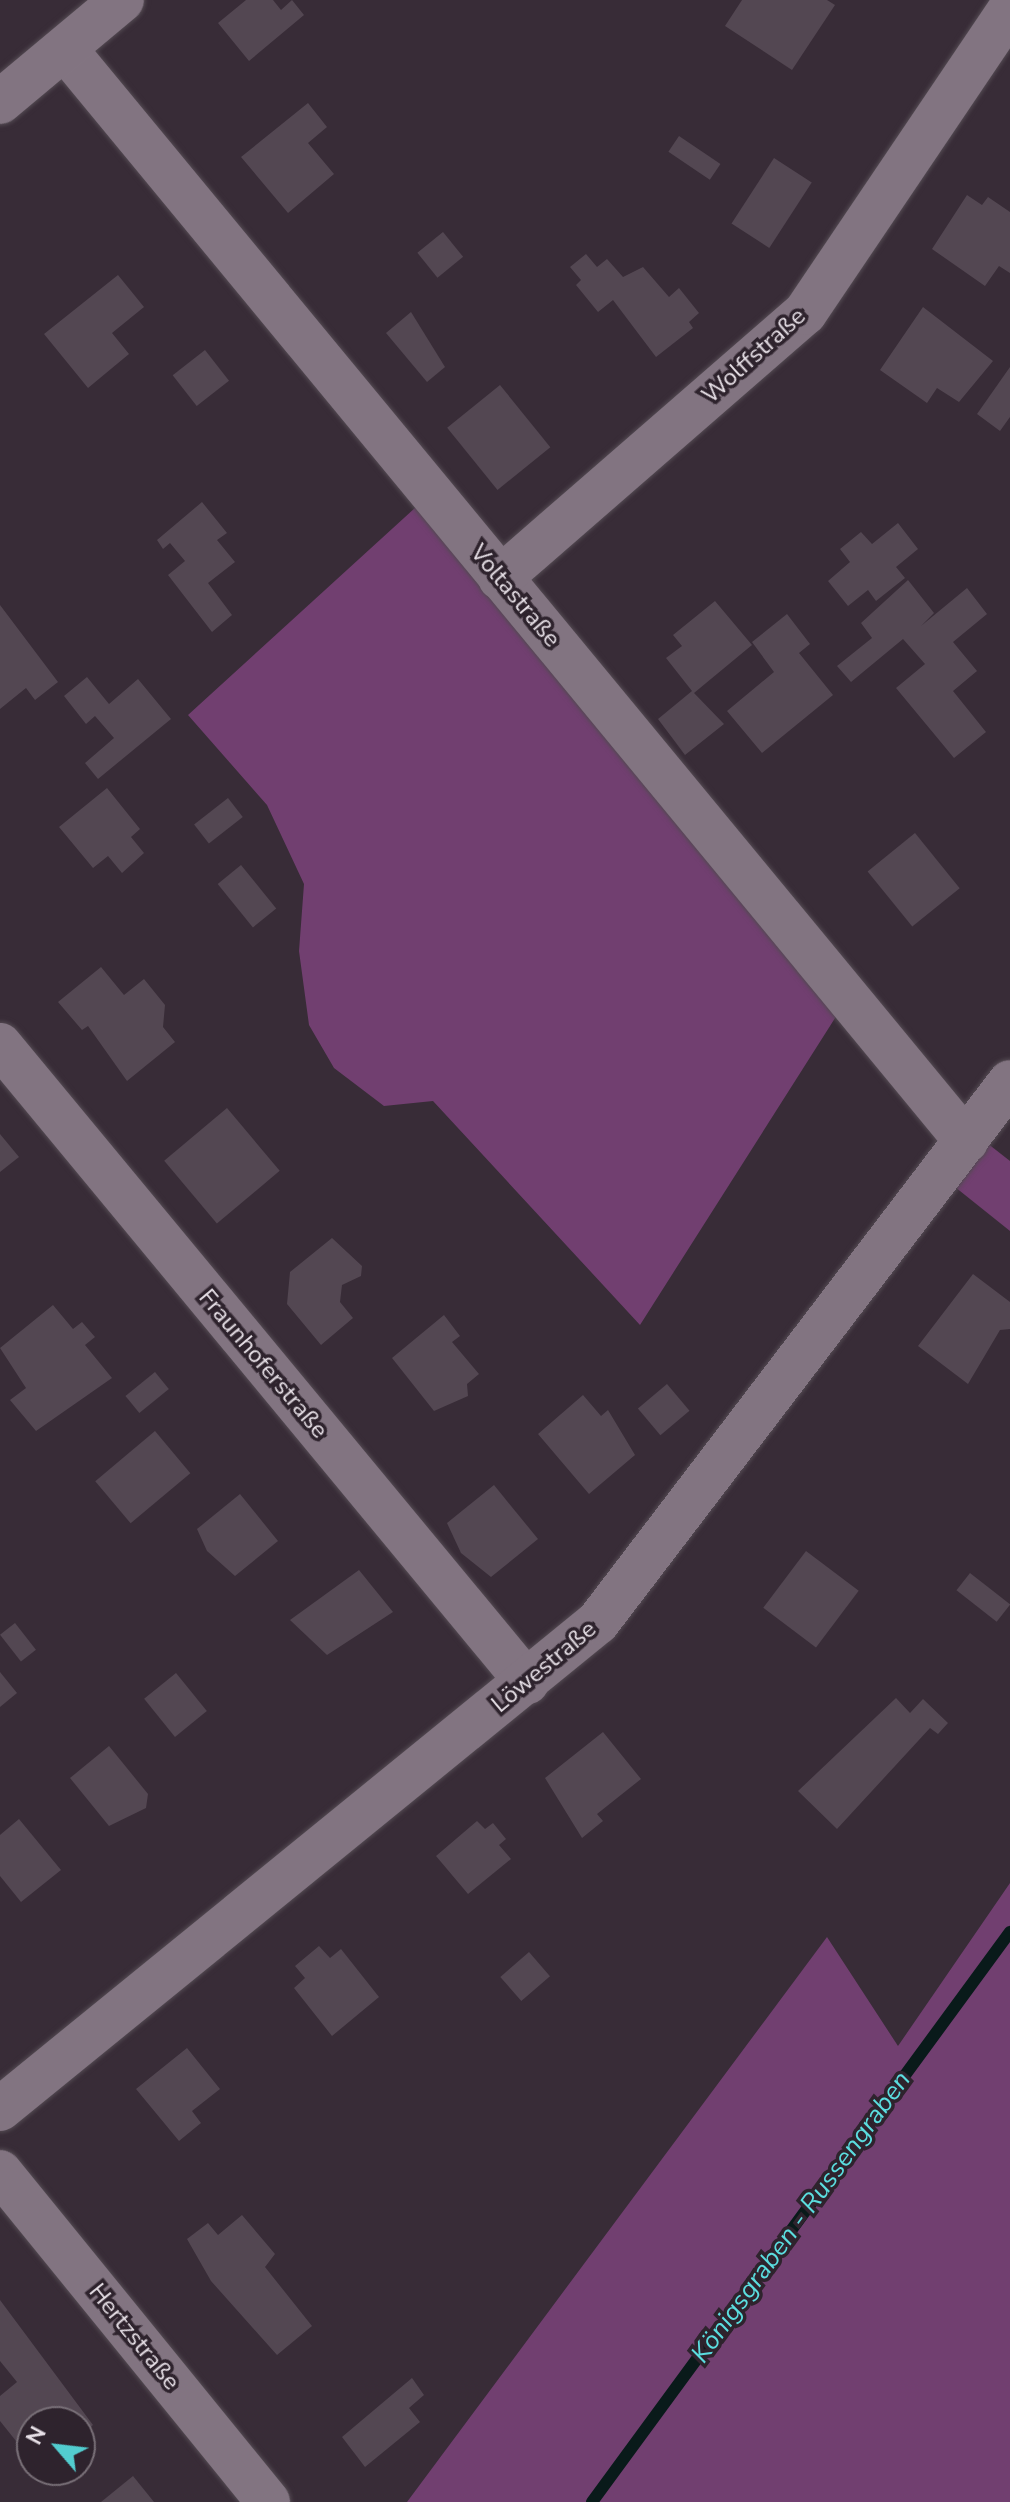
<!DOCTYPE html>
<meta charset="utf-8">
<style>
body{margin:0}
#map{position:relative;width:1010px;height:2502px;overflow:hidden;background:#382c37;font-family:"Nunito Sans",sans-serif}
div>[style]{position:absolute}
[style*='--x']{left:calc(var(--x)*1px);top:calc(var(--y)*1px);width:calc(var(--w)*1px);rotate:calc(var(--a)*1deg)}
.green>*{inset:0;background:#713f70}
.stream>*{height:12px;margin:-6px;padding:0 6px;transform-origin:6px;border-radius:6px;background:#091a1a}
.building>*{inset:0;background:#534752;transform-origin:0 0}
.roads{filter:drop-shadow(0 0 2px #534a52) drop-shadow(0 0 2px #534a52)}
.street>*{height:44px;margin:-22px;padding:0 22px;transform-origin:22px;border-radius:22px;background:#827481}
span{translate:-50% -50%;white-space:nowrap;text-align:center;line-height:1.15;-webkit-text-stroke:7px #2e232d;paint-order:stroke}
.street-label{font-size:24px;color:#e7e0e7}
.water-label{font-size:26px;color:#5bdddf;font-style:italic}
.north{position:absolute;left:16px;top:2406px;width:80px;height:80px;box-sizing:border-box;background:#2e232d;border:2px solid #786f77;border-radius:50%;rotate:298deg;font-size:22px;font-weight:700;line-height:32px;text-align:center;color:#e7e0e7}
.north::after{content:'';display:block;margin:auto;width:28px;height:36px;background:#52cdcf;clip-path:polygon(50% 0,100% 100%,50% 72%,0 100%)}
</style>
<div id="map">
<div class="green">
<i style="clip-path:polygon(427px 497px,844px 1004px,640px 1325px,433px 1101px,384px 1106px,334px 1068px,309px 1025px,299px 951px,304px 884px,267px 805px,188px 715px)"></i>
<i style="clip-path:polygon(987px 1143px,1010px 1161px,1010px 1231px,955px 1187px)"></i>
<i style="clip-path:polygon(1010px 1883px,1010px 2502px,407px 2502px,827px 1937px,898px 2046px)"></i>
</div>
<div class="stream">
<i style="--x:592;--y:2502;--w:707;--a:-53.75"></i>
</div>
<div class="building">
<i style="clip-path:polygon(246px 0,273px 0,281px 10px,292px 0,304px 15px,249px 61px,218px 23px)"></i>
<i style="clip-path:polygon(742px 0,827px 0,835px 5px,792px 70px,725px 26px)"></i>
<i style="clip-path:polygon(308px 103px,327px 127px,308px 143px,334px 174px,288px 213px,241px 157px)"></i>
<i style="left:679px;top:136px;width:50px;height:19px;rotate:34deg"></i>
<i style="left:774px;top:158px;width:45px;height:78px;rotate:33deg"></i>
<i style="clip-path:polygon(967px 195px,982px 205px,988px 197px,1010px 212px,1010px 273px,999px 266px,985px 286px,932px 249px)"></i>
<i style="left:443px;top:232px;width:32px;height:33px;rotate:51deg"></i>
<i style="clip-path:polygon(586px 254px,597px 267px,607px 259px,623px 277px,643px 267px,669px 297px,679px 288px,699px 313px,689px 322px,693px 328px,656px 357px,613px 300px,598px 312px,576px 285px,581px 280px,570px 267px)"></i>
<i style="clip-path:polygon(118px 275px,144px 307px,112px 333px,129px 354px,88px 388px,44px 334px)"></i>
<i style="clip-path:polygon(923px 307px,993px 361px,959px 402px,937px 388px,927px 403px,880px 370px)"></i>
<i style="clip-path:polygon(411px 312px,445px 367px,427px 382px,386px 333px)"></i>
<i style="left:205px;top:350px;width:39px;height:41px;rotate:52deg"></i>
<i style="clip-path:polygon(1010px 367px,1010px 417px,1000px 431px,977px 414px)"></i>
<i style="left:500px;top:385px;width:80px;height:68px;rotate:51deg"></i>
<i style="clip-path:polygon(202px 502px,227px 533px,217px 540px,235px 562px,208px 583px,232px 615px,212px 632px,168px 575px,185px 561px,170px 543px,163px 549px,157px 540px)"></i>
<i style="clip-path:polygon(898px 523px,918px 549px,896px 567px,905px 578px,876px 601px,868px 590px,848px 606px,828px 581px,850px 562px,840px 549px,861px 532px,872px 544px)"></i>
<i style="clip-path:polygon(908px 580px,934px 613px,921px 626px,967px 588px,987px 614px,953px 642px,977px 671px,953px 691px,986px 732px,954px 758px,896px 688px,925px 664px,903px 639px,851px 682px,837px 666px,872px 638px,861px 623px)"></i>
<i style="clip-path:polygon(715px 601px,752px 645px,694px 693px,724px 724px,685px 755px,658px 719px,692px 691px,666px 658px,682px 646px,673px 635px)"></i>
<i style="clip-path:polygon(0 605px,58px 682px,35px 700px,26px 688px,0 709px)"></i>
<i style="clip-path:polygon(787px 614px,810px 644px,799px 653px,833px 695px,762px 753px,727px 711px,774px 672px,752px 642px)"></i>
<i style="clip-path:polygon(87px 677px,109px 704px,138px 679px,171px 719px,98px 779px,85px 763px,114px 738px,95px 716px,86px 724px,64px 696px)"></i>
<i style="clip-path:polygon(107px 788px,140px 829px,131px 837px,144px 853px,122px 873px,108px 856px,93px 868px,59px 827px)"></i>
<i style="left:228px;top:798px;width:24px;height:43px;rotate:52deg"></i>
<i style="left:915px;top:833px;width:71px;height:61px;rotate:51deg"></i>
<i style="left:241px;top:865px;width:56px;height:30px;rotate:51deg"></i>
<i style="clip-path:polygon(101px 967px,124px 995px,144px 979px,165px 1005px,163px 1027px,175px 1042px,127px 1081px,88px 1026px,82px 1030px,58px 1002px)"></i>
<i style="left:227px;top:1108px;width:82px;height:82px;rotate:50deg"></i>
<i style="clip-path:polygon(0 1134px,19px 1157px,0 1172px)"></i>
<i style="clip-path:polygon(332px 1238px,362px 1266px,361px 1276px,342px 1285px,340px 1302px,353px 1318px,321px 1345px,287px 1304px,290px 1272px)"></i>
<i style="clip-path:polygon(973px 1274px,1010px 1302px,1010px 1329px,1000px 1330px,968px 1384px,918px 1346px)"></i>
<i style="clip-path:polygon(53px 1305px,73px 1329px,82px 1322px,95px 1337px,85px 1345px,112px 1378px,36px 1431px,10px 1400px,26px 1388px,0 1348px)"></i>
<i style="clip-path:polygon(444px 1315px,460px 1336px,452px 1342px,479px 1374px,467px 1384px,468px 1396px,434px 1411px,392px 1358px)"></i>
<i style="left:155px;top:1372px;width:22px;height:38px;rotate:51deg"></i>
<i style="left:667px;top:1384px;width:35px;height:38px;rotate:50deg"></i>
<i style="clip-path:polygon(583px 1395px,601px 1416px,608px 1410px,635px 1455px,589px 1494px,538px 1434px)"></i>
<i style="left:155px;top:1431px;width:55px;height:78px;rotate:50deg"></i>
<i style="clip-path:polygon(494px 1485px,538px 1539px,491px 1577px,461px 1553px,447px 1523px)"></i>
<i style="clip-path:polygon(240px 1494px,278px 1541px,235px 1576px,207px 1551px,197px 1529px)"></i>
<i style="left:806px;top:1551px;width:66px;height:71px;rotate:37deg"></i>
<i style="clip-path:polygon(359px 1570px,393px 1612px,327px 1655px,290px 1620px)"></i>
<i style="left:970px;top:1573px;width:51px;height:22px;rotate:38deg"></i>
<i style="left:15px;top:1623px;width:34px;height:19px;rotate:52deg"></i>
<i style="clip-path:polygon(0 1672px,17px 1693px,0 1707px)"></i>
<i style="left:176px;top:1673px;width:49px;height:41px;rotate:51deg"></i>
<i style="clip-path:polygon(896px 1698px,910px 1713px,923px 1699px,948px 1723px,938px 1734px,930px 1728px,837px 1829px,798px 1791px)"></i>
<i style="clip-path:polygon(603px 1732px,641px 1779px,597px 1814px,603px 1821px,582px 1838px,545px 1778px)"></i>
<i style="clip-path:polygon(109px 1746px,148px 1794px,146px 1808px,109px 1826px,70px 1778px)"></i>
<i style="clip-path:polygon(19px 1819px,61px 1870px,21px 1902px,0 1876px,0 1835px)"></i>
<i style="clip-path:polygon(477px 1821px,485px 1829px,493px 1823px,506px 1839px,499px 1845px,511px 1859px,468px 1894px,436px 1856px)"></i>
<i style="clip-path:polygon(319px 1946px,330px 1958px,341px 1949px,379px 1997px,332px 2036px,294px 1988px,305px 1978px,295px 1966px)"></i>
<i style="left:529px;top:1952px;width:32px;height:38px;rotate:49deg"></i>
<i style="clip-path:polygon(187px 2048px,220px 2089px,192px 2111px,201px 2123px,179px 2141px,136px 2089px)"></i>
<i style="clip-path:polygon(242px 2215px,275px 2254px,265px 2267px,312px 2326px,277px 2355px,211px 2281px,187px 2239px,208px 2223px,218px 2235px)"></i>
<i style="clip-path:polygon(0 2300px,93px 2425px,80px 2435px,80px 2422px,32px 2422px,32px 2461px,0 2421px,0 2396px,17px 2382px,0 2361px)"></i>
<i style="clip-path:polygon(412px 2378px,424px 2395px,409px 2408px,420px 2422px,365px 2467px,342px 2437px)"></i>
<i style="clip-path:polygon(133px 2476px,154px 2502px,101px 2502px)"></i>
</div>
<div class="roads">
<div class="street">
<i style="--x:65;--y:49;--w:1416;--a:50.47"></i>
<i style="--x:0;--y:102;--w:159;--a:-39.9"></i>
<i style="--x:500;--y:578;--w:404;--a:-41"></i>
<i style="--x:805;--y:313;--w:367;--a:-56"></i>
<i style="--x:0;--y:1045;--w:827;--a:50.4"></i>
<i style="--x:0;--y:2109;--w:771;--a:-39.16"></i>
<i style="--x:598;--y:1622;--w:679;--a:-52.66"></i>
<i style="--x:0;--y:2172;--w:425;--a:50.9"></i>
</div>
</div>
<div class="street-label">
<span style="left:754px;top:356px;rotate:-42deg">Wolffstraße</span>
<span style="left:515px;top:596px;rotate:50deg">Voltastraße</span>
<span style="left:263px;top:1364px;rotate:50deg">Fraunhoferstraße</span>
<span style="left:544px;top:1667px;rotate:-40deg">Löwestraße</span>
<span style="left:134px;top:2337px;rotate:51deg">Hertzstraße</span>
</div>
<div class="water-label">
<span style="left:801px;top:2217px;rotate:-54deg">Königsgraben - Russengraben</span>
</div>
<div class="north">N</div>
</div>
